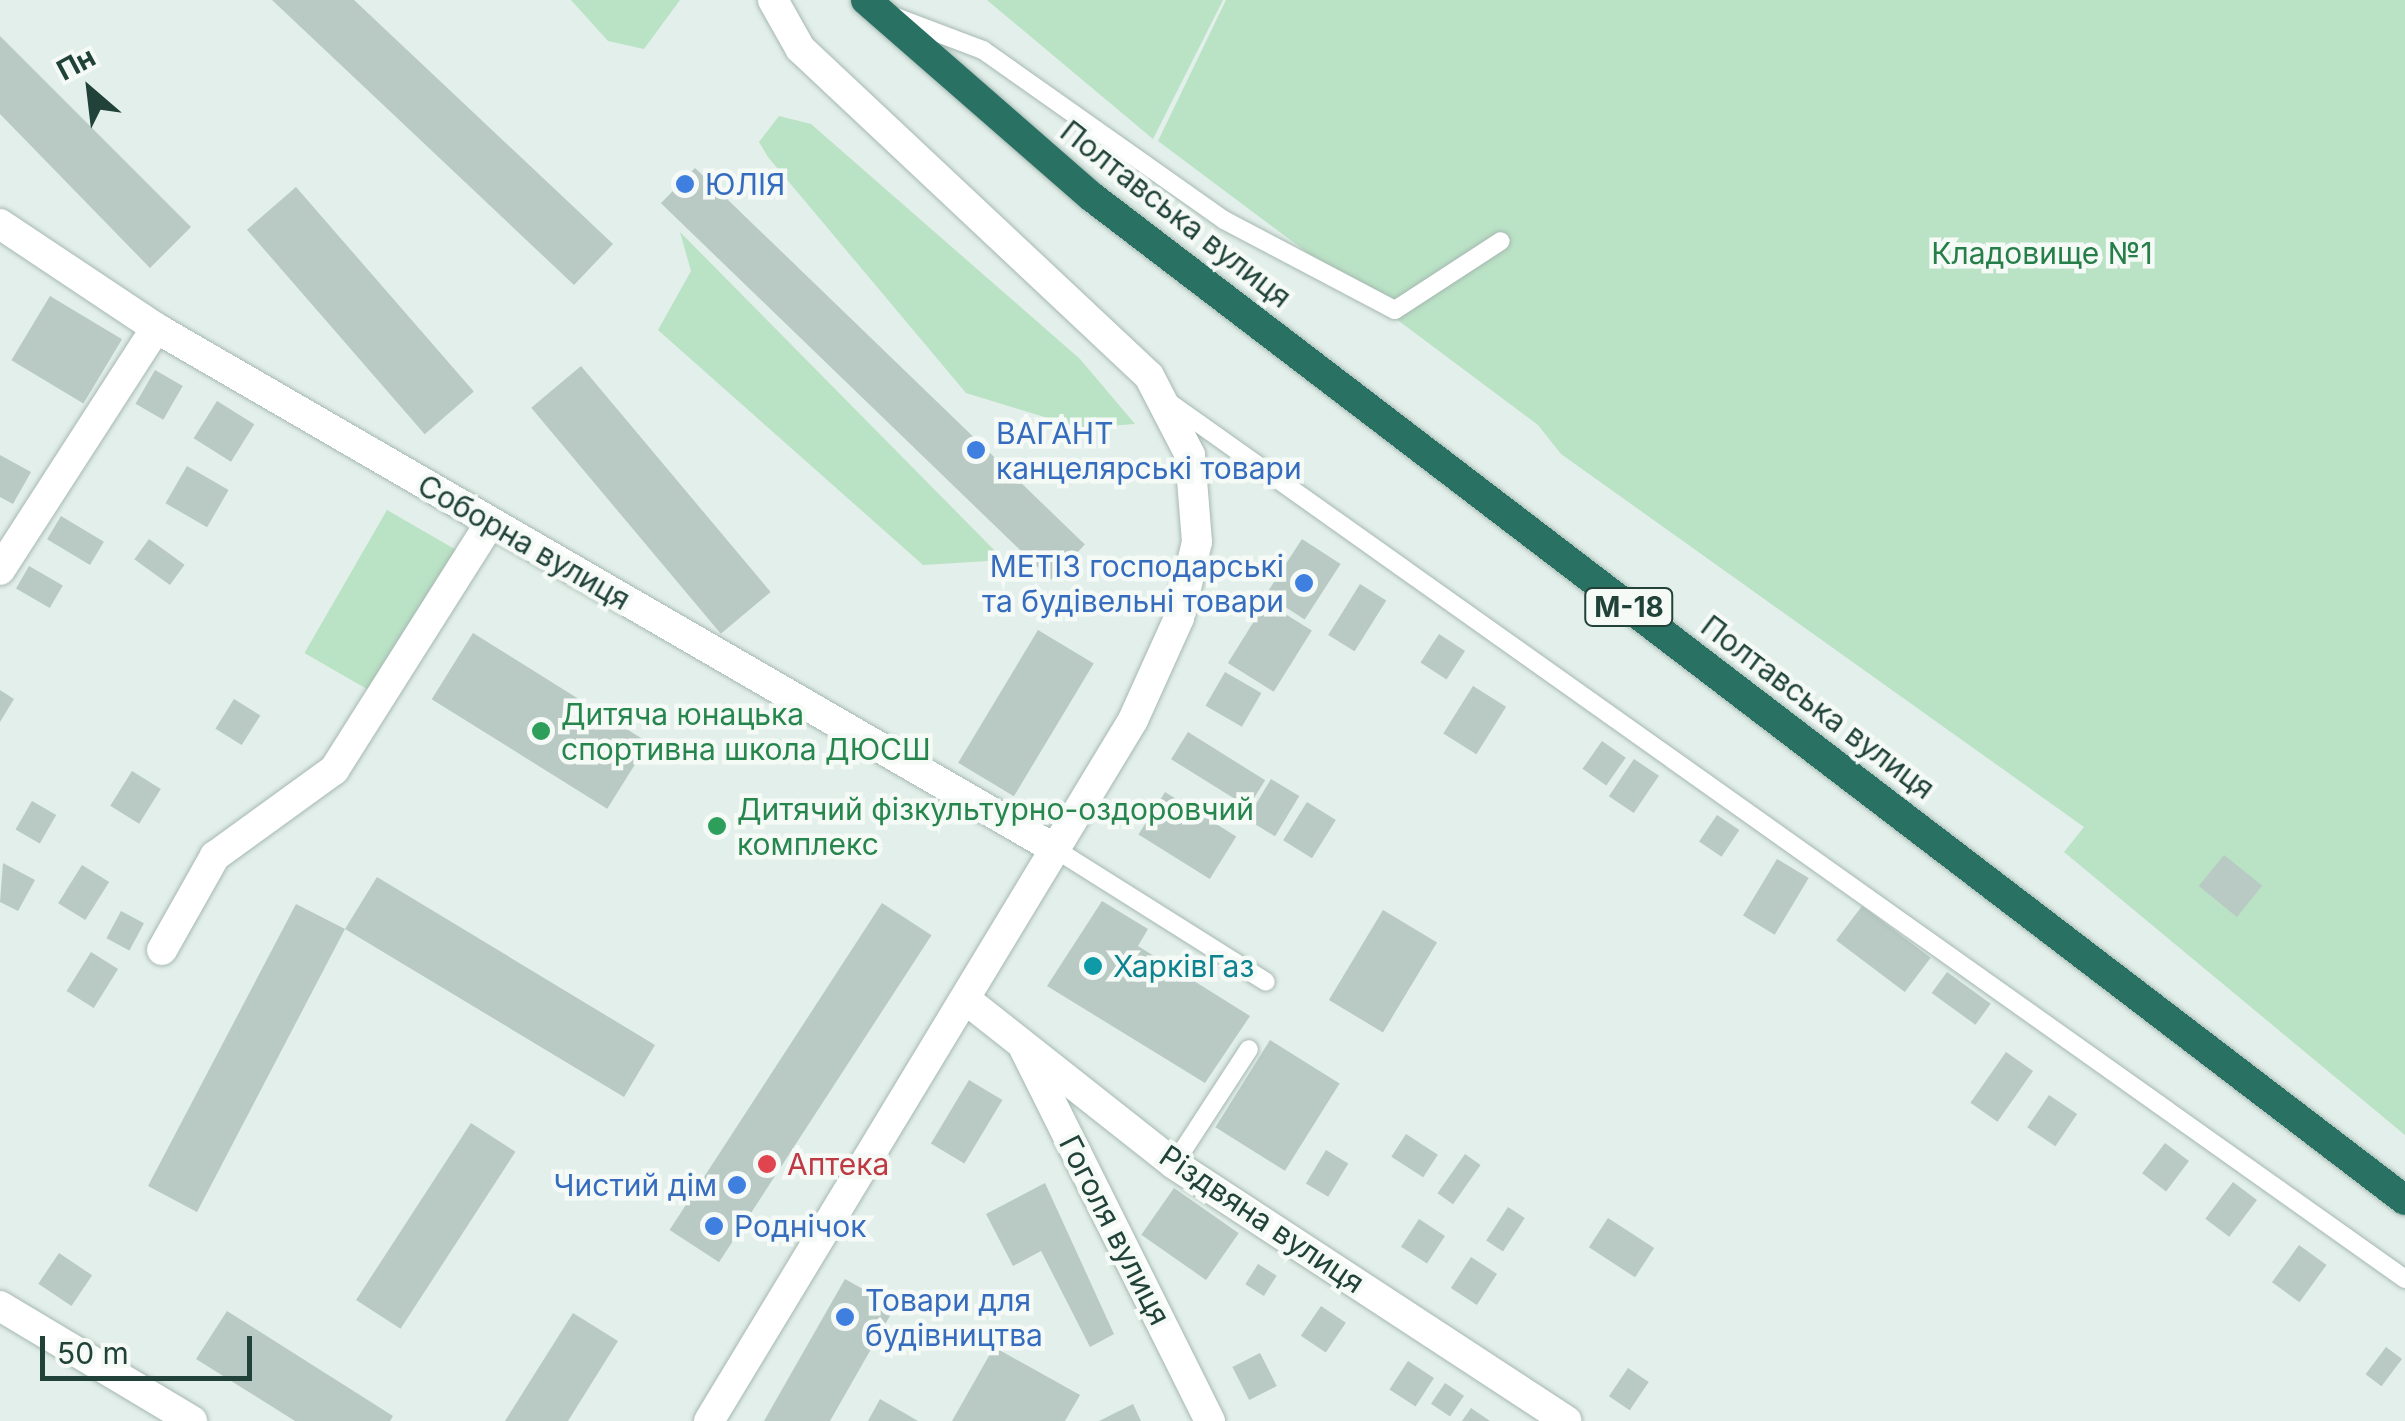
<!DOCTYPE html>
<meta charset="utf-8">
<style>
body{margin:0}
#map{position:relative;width:2405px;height:1421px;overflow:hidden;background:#e3efea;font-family:Inter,sans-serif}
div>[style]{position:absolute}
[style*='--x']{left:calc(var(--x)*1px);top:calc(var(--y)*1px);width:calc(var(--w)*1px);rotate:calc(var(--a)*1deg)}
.green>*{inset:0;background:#bae2c5;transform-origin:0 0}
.building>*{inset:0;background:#b8cac3;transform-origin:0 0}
.roads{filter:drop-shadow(0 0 2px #a5b8b1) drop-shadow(0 0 2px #a5b8b1)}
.lane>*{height:18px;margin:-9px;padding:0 9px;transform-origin:9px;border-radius:9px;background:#fff}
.street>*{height:30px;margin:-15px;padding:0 15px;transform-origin:15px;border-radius:15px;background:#fff}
.highway>*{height:30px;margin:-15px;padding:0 15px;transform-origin:15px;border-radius:15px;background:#297263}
.dots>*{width:28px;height:28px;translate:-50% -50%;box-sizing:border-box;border:5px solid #f5faf7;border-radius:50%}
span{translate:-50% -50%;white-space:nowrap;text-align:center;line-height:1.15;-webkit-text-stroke:9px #f5faf7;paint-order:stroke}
.shield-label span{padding:2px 8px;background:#f5faf7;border:2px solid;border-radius:8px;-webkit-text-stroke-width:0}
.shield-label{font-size:28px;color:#204239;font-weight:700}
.shop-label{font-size:30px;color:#366cbe}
.left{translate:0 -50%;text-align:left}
.right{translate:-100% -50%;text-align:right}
.street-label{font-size:30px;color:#204239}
.park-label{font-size:30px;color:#267e48}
.leisure-label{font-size:30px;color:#27864d}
.culture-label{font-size:30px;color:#0d838f}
.health-label{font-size:30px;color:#be3a42}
.north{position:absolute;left:40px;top:40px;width:100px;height:100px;-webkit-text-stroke:8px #f5faf7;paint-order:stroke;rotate:332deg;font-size:28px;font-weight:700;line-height:40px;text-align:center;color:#204239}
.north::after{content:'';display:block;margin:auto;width:35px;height:45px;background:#204239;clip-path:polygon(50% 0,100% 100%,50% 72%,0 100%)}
.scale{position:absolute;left:40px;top:1336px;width:212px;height:45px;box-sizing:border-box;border:5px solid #204239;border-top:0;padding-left:12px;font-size:30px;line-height:35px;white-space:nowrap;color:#204239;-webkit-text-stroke:8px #f5faf7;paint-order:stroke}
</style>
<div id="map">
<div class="green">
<i style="clip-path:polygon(571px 0,680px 0,644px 49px,608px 41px)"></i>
<i style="clip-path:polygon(987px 0,1223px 0,1153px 139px)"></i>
<i style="clip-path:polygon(1226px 0,2405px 0,2405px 1135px,2064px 852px,2084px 827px,1561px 454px,1538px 425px,1158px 141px)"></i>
<i style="clip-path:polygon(779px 116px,811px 124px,1080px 359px,1135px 424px,1080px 428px,966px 393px,768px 157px,759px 142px)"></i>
<i style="clip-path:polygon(680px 232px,1004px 560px,923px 565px,658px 330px,691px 271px)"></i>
<i style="left:387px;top:510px;width:83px;height:165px;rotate:30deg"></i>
</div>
<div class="building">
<i style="clip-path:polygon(272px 0,354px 0,613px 244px,574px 285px)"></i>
<i style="clip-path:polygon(0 36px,191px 227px,150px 268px,0 114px)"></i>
<i style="left:695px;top:168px;width:542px;height:49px;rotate:44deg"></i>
<i style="left:296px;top:187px;width:271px;height:65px;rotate:49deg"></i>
<i style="left:50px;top:296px;width:84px;height:75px;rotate:31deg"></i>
<i style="left:581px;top:366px;width:295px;height:65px;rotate:50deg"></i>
<i style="left:155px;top:370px;width:32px;height:39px;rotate:30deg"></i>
<i style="left:217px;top:401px;width:44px;height:44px;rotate:32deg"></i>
<i style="clip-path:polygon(0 455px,31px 472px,13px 504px,0 497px)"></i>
<i style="left:187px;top:466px;width:48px;height:43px;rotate:30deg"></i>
<i style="left:61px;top:516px;width:50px;height:27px;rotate:31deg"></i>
<i style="left:149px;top:539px;width:44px;height:25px;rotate:36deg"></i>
<i style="left:1302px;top:539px;width:46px;height:66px;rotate:33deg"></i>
<i style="left:29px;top:566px;width:39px;height:26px;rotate:30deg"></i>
<i style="left:1360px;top:584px;width:31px;height:60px;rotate:32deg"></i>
<i style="left:1266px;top:602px;width:54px;height:72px;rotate:32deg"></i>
<i style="left:1038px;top:630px;width:65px;height:155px;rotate:31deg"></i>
<i style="left:473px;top:633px;width:207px;height:78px;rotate:32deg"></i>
<i style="left:1439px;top:634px;width:31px;height:34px;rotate:33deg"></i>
<i style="left:1225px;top:672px;width:42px;height:39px;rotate:30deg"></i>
<i style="left:1473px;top:686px;width:39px;height:56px;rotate:32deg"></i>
<i style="clip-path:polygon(0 690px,14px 699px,0 722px)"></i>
<i style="left:234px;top:699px;width:31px;height:35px;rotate:32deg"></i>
<i style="left:1188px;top:732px;width:91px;height:32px;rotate:32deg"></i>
<i style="left:1602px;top:741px;width:29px;height:34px;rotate:35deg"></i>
<i style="left:1634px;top:759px;width:30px;height:45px;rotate:34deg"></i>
<i style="left:132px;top:771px;width:34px;height:41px;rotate:32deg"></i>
<i style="left:1271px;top:779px;width:33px;height:47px;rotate:31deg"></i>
<i style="left:1165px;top:792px;width:84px;height:50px;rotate:32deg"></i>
<i style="left:32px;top:801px;width:28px;height:33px;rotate:30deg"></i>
<i style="left:1307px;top:802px;width:34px;height:45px;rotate:32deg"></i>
<i style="left:1717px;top:815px;width:27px;height:32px;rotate:34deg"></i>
<i style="left:2224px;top:855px;width:49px;height:40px;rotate:39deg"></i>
<i style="left:1777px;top:859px;width:37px;height:66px;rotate:31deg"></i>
<i style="clip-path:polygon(3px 863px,35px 880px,18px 911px,0 902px)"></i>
<i style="left:82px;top:865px;width:32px;height:45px;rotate:32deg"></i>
<i style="clip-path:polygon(377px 877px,655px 1045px,624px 1097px,345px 929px,197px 1212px,148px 1186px,296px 904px,345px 929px)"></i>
<i style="clip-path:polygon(1102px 901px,1148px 929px,1138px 946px,1250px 1016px,1205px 1083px,1047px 986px)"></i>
<i style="left:882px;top:903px;width:59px;height:390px;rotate:33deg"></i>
<i style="left:1862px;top:906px;width:86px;height:43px;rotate:37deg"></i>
<i style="left:1383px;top:910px;width:63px;height:105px;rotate:31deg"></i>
<i style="left:121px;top:911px;width:26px;height:31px;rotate:28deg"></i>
<i style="left:91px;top:952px;width:32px;height:46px;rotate:32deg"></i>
<i style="left:1947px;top:972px;width:54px;height:26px;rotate:36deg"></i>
<i style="left:1270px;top:1040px;width:82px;height:103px;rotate:32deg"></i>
<i style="left:2006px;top:1052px;width:33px;height:62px;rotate:35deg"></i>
<i style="left:969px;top:1080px;width:39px;height:74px;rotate:31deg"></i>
<i style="left:2049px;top:1095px;width:34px;height:39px;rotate:34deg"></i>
<i style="left:471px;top:1123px;width:53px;height:211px;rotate:33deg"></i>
<i style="left:1406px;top:1134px;width:38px;height:27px;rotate:33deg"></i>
<i style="left:2165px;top:1143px;width:30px;height:38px;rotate:37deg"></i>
<i style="left:1326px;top:1150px;width:26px;height:39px;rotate:31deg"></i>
<i style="left:1465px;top:1154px;width:19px;height:48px;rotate:35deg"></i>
<i style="left:2233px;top:1182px;width:30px;height:46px;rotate:37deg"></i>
<i style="clip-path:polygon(1045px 1183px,1114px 1334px,1090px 1347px,1041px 1251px,1013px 1266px,986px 1214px)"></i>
<i style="left:1174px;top:1188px;width:79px;height:57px;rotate:35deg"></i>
<i style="left:1508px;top:1207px;width:20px;height:40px;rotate:33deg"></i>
<i style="left:1608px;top:1218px;width:55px;height:35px;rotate:33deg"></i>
<i style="left:1419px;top:1219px;width:31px;height:33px;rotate:33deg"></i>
<i style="left:2299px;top:1245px;width:34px;height:46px;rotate:36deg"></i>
<i style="left:59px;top:1253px;width:40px;height:37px;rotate:34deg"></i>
<i style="left:1471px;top:1257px;width:31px;height:37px;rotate:33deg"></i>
<i style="left:1258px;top:1264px;width:22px;height:24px;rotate:32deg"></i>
<i style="clip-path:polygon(845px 1279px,895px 1307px,830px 1421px,764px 1421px)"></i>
<i style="left:1321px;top:1306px;width:30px;height:36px;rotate:34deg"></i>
<i style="clip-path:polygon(227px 1311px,393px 1416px,390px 1421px,295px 1421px,196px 1359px)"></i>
<i style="clip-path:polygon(573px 1313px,618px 1341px,568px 1421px,505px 1421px)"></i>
<i style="clip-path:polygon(994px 1347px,1080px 1395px,1065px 1421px,952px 1421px)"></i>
<i style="left:2386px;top:1347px;width:20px;height:34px;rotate:37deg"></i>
<i style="left:1260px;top:1353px;width:37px;height:31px;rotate:63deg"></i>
<i style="left:1408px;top:1361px;width:31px;height:34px;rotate:33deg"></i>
<i style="left:1628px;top:1368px;width:25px;height:34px;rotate:34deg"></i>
<i style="left:1445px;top:1383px;width:23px;height:25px;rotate:34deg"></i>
<i style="clip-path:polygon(880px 1399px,918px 1421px,868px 1421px)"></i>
<i style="clip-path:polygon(1133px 1404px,1141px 1421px,1099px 1421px)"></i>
<i style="clip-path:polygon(1471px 1408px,1490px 1421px,1462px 1421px)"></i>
</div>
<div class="roads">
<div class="lane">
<i style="--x:896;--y:17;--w:93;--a:20.8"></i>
<i style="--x:983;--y:50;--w:295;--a:35.2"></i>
<i style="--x:1224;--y:220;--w:193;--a:27.8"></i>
<i style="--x:1395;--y:310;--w:126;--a:-33.1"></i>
<i style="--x:1170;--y:403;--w:1514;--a:35.35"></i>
<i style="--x:1055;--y:849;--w:249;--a:32.2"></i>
<i style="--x:1174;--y:1164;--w:137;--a:-56.9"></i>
</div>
<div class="street">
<i style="--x:0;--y:224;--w:187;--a:33.7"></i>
<i style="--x:156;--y:328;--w:1039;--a:30.09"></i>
<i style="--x:0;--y:570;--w:288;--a:-57.2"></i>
<i style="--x:162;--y:950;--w:108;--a:-60.6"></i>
<i style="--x:215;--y:856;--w:147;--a:-35.9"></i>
<i style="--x:334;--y:770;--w:292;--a:-57.7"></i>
<i style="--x:969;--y:1002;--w:261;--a:38.3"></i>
<i style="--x:1174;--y:1164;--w:469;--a:33.2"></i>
<i style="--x:1024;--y:1048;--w:417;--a:63.5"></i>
<i style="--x:0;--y:1306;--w:224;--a:30.9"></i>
<i style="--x:709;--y:1421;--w:819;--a:-58.83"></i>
<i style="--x:1133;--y:720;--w:112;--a:-65.7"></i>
<i style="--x:1179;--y:618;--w:78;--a:-76.7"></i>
<i style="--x:1197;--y:542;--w:87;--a:-94.6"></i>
<i style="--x:1190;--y:455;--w:89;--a:-117.4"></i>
<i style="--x:1149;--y:376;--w:479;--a:-136.8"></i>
<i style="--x:800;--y:48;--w:55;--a:-119.4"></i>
</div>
<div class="highway">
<i style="--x:866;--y:0;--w:300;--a:41.1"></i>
<i style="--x:1092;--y:197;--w:1652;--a:37.38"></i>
</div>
</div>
<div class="dots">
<i style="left:685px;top:184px;background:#3f7fe0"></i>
<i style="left:976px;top:450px;background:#3f7fe0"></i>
<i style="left:1304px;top:583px;background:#3f7fe0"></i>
<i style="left:541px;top:731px;background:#2e9e5b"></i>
<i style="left:717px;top:826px;background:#2e9e5b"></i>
<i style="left:1093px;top:966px;background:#0f9aa8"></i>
<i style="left:767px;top:1164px;background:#e0444e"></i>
<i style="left:737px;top:1185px;background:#3f7fe0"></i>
<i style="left:714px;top:1226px;background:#3f7fe0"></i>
<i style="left:845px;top:1317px;background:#3f7fe0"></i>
</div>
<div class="shield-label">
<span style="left:1629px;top:607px">М-18</span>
</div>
<div class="shop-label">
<span class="left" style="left:705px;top:184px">ЮЛІЯ</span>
<span class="left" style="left:996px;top:450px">ВАГАНТ<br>канцелярські товари</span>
<span class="right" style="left:1284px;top:583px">МЕТІЗ господарські<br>та будівельні товари</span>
<span class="right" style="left:717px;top:1185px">Чистий дім</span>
<span class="left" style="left:734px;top:1226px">Роднічок</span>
<span class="left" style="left:865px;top:1317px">Товари для<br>будівництва</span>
</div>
<div class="street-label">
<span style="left:1176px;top:214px;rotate:38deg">Полтавська вулиця</span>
<span style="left:524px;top:542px;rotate:30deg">Соборна вулиця</span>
<span style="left:1818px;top:707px;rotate:37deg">Полтавська вулиця</span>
<span style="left:1262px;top:1219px;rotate:34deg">Різдвяна вулиця</span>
<span style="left:1115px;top:1230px;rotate:63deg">Гоголя вулиця</span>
</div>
<div class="park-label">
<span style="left:2042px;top:253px">Кладовище №1</span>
</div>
<div class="leisure-label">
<span class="left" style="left:561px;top:731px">Дитяча юнацька<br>спортивна школа ДЮСШ</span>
<span class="left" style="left:737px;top:826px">Дитячий фізкультурно-оздоровчий<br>комплекс</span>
</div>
<div class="culture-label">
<span class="left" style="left:1113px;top:966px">ХарківГаз</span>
</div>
<div class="health-label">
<span class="left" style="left:787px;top:1164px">Аптека</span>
</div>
<div class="north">Пн</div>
<div class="scale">50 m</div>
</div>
